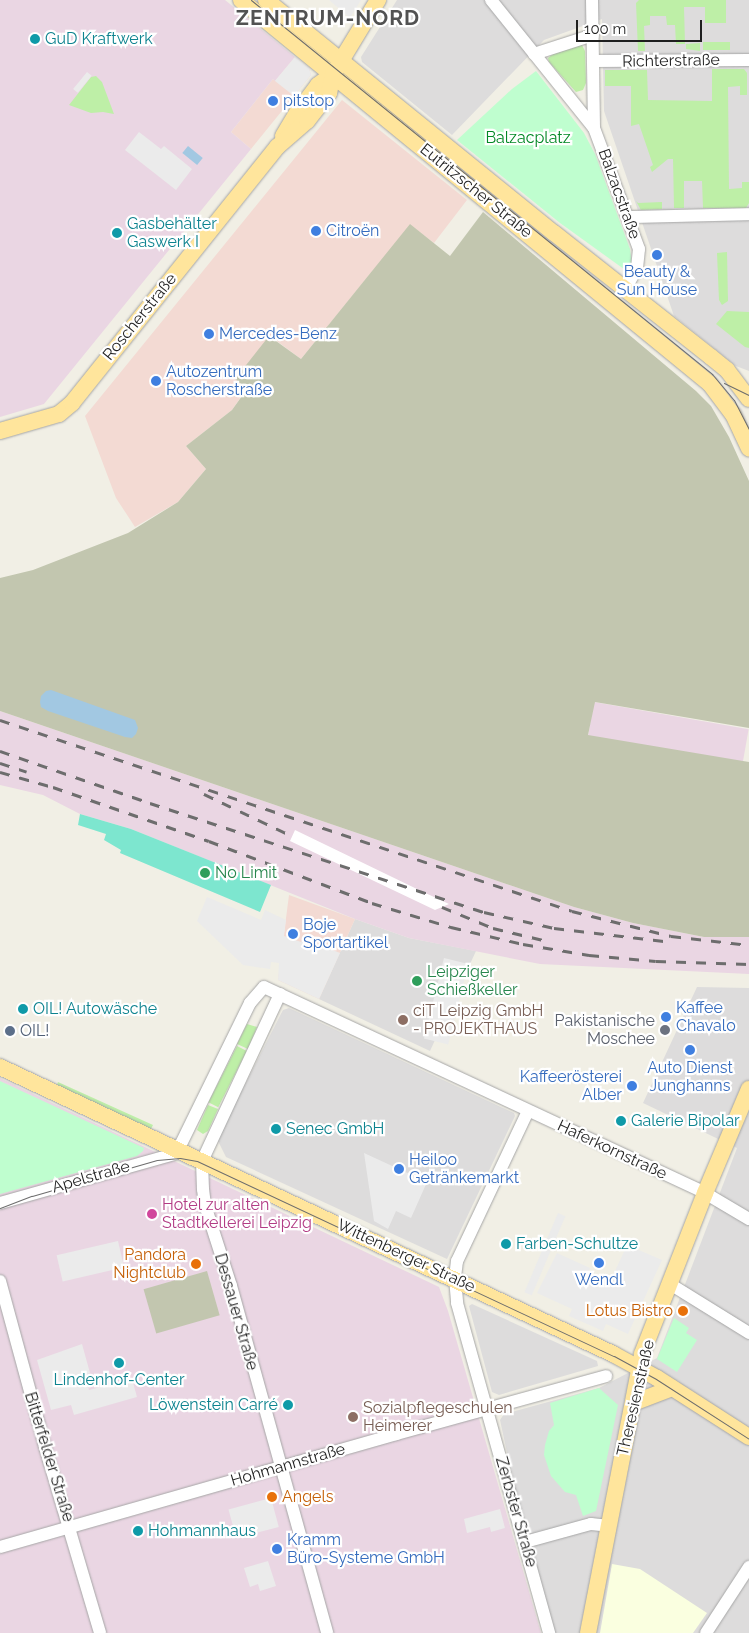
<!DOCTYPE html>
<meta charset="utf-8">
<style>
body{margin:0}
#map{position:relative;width:749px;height:1633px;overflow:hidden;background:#f1efe5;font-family:Raleway,sans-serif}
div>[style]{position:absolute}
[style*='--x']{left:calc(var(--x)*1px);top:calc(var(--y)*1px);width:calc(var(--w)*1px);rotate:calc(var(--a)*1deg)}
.residential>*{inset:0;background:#dddcdc}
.commercial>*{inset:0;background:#f3dad3}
.industrial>*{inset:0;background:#ead6e3;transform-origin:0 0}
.education>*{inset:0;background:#faffe0}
.construction>*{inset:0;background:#c2c6af;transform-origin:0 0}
.grass>*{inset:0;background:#beefa7;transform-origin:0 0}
.park>*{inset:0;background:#bffecf}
.pitch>*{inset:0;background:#7de6cf}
.parking>*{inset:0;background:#ebebeb;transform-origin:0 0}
.water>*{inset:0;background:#a2c8e2;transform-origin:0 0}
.pier>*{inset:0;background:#fff}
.roads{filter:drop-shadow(0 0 1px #a6a6a6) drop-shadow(0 0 1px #a6a6a6)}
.minor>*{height:12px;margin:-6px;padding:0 6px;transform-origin:6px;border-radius:6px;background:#fff}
.major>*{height:16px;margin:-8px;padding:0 8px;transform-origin:8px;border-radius:8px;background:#ffe59c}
.tram>*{height:1px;margin:-0.5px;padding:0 0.5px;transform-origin:0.5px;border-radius:0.5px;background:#6d6d6d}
.rail>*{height:2.5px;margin-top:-1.25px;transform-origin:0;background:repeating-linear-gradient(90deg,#6d6d6d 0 10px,transparent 0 20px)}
.dots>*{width:14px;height:14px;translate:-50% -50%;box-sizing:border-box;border:2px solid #fff;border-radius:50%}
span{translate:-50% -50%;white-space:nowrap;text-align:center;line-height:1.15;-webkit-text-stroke:4.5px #fff;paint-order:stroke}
.culture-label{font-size:16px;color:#0d838f}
.left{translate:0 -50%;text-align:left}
.right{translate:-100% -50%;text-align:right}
.street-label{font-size:16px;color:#1f1f1f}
.shop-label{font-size:16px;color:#366cbe}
.park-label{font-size:16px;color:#028825}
.leisure-label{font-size:16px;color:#27864d}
.education-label{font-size:16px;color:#785e54}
.worship-label{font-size:16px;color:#5b616d}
.service-label{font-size:16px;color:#4e5e75}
.hotel-label{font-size:16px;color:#b23c85}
.food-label{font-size:16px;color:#c56008}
.district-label{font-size:21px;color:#525252;font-weight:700;letter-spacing:1px}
.scale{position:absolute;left:576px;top:20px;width:126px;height:22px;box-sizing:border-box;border:2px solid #1f1f1f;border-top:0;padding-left:6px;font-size:15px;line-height:18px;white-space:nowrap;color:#1f1f1f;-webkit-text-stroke:4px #fff;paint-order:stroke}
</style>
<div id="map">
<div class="residential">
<i style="clip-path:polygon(397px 0,749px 0,749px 371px,736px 366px,674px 316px,604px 111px,602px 19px,544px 40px,452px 135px,362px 62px,361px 57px)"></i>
<i style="clip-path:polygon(355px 919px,409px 938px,476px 951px,430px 1051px,319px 999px)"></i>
<i style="clip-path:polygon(697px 987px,749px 988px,749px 1633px,546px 1633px,500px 1420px,504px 1414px,599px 1388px,657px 1358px,737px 1148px,643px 1103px)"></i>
<i style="clip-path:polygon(289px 1008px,514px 1113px,515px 1116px,447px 1259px,226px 1157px,217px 1139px,283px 1010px)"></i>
<i style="clip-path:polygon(472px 1304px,597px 1361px,598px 1366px,499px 1395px,492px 1392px,469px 1306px)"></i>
</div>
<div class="commercial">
<i style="clip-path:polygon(295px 57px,309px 68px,311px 75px,251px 149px,231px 132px,273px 79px,276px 81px)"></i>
<i style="clip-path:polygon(342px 100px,467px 200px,434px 243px,410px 225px,301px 359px,270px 336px,236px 379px,247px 388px,232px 410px,186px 446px,206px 469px,178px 502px,135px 527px,116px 498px,85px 416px)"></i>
<i style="clip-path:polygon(289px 895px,355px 919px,319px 999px,278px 980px)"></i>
</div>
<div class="industrial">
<i style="clip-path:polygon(0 0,225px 0,295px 57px,275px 81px,273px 79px,231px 132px,251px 149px,44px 404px,0 417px)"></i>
<i style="left:594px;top:702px;width:157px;height:35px;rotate:10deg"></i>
<i style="clip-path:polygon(0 711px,574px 907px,633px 923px,704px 937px,749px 937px,749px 974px,540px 964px,409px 938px,355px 919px,131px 829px,80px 814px,43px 795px,0 785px)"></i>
<i style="clip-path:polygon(0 1078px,439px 1287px,448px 1311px,541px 1633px,0 1633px)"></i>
</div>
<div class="education">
<i style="clip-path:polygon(612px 1564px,640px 1569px,707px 1613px,693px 1633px,600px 1633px)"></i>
</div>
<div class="construction">
<i style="clip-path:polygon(483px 212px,696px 391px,711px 406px,729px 437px,749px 481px,749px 728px,595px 702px,588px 735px,749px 762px,749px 937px,704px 937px,633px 923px,574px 907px,0 711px,0 578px,33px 570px,128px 533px,178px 502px,206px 469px,186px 446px,232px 410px,247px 389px,235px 379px,269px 336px,301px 359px,410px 224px,450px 256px)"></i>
<i style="left:207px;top:1271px;width:46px;height:66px;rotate:74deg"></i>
</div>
<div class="grass">
<i style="clip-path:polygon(639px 0,726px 0,726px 23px,705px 23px,705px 7px,684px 7px,685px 44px,676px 44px,675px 25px,667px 25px,666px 16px,650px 16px,650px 25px,644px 26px,645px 51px,638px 51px,636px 3px)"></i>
<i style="left:730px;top:42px;width:8px;height:27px;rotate:90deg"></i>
<i style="clip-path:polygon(700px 43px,700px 51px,686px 49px,686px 44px)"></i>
<i style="clip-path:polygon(582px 45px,585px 51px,586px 83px,583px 90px,576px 92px,549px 62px,548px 58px,553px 54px)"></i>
<i style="clip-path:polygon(712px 69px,744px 69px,747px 73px,747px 95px,740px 95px,740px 86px,728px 87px,729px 189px,742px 188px,742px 182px,749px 182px,749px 203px,746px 208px,703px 208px,702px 181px,684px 181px,684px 208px,674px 208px,673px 159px,668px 159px,652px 172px,650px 167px,653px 165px,639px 124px,631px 126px,631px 86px,605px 86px,605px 70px,647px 70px,648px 100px,712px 101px)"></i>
<i style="clip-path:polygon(96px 76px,102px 82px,114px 114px,103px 112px,91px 113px,69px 105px,91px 77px)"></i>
<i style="clip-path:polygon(636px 201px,638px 203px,662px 202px,662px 209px,641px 210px)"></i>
<i style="clip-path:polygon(727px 252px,728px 301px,722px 305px,719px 300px,717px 253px)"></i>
<i style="clip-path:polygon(727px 311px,749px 312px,749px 348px,745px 347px,716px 324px)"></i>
<i style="clip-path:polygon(247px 1024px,257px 1027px,248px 1049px,237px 1044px)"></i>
<i style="left:237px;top:1046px;width:11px;height:63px;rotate:27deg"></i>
<i style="clip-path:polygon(58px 1082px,153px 1125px,151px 1129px,57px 1085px)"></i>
<i style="clip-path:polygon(208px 1105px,218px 1109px,208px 1131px,203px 1134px,197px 1130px)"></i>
</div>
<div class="park">
<i style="clip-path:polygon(536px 71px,584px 133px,595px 154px,630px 249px,632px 263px,628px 272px,560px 223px,457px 140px,512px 89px)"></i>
<i style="clip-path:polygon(0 1081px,144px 1148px,143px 1151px,137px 1156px,0 1194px)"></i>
<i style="clip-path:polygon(674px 1318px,689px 1328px,686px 1333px,697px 1340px,677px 1372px,657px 1359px)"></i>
<i style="clip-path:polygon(599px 1388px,618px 1405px,596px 1511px,583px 1516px,576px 1495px,565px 1492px,551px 1476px,544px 1455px,545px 1445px,549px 1431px,554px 1425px,550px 1403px)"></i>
</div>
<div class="pitch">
<i style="clip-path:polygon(80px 814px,131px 829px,271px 885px,260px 912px,120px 853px,121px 850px,104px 840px,106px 834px,78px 825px)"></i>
</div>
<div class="parking">
<i style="clip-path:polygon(329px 0,361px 0,350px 18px)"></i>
<i style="clip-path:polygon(295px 57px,309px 68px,311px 75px,294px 96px,275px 81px)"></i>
<i style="left:87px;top:72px;width:6px;height:22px;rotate:39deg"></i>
<i style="clip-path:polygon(139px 132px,161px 149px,164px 146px,192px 169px,176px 190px,125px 150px)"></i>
<i style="clip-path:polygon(207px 897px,261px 920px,265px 910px,286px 920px,284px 936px,301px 942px,303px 938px,340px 953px,319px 999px,278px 980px,279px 963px,271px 962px,270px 969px,243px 965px,197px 921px)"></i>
<i style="left:444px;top:958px;width:25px;height:83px;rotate:14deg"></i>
<i style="clip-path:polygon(364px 1153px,427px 1182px,411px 1218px,396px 1211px,388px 1229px,374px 1221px)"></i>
<i style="left:558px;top:1213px;width:8px;height:86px;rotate:23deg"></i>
<i style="left:118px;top:1241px;width:27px;height:63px;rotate:77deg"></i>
<i style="clip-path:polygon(627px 1245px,662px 1260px,628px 1334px,606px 1324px,603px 1331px,569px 1316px,572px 1309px,537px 1293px,557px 1253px,590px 1268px,588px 1273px,610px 1282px)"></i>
<i style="clip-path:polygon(82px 1344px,90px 1373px,85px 1375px,89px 1390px,132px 1379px,137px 1397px,74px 1415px,71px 1405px,51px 1410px,37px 1360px)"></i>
<i style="left:271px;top:1498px;width:30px;height:44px;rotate:75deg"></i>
<i style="clip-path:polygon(500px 1509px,505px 1528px,491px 1532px,490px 1527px,467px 1533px,464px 1519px)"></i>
<i style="clip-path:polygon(268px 1561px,276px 1586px,260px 1591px,258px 1584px,250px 1587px,244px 1568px)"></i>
</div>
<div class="water">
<i style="left:188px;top:146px;width:19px;height:9px;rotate:39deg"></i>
<i style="clip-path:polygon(51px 690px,135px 720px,138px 728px,136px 734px,132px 738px,125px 737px,48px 711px,41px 707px,40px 702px,41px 696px,46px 691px)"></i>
</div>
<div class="pier">
<i style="clip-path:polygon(295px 830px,419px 890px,449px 904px,435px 910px,290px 841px)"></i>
</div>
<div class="roads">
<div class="minor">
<i style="--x:491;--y:0;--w:164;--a:51.2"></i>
<i style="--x:594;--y:128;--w:129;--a:69.6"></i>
<i style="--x:639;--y:249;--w:19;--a:96"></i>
<i style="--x:637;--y:268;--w:23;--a:119"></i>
<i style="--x:592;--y:0;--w:128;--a:89.1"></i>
<i style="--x:534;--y:54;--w:62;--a:-17.9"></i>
<i style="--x:593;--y:61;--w:156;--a:-0.4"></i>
<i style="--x:629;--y:217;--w:120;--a:-1.4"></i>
<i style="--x:280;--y:994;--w:184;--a:115"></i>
<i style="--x:202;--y:1161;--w:28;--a:88"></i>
<i style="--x:203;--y:1189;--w:16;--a:83"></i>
<i style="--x:205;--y:1205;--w:85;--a:72.2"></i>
<i style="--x:231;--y:1286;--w:360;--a:74.5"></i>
<i style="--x:528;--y:1111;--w:166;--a:115.3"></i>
<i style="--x:457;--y:1261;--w:17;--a:97"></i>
<i style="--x:455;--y:1278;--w:25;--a:85"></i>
<i style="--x:457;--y:1303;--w:343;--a:74.4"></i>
<i style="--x:178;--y:1150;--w:164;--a:-63.9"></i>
<i style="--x:250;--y:1003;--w:21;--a:-49"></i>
<i style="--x:264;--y:987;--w:487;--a:25"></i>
<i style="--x:705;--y:1193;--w:51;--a:30.6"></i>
<i style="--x:0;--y:1203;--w:189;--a:-15.7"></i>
<i style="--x:0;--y:1281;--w:172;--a:74.8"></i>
<i style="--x:45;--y:1447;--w:194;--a:73.5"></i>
<i style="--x:670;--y:1284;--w:93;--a:31.8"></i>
<i style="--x:525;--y:1542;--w:68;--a:-15.3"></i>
<i style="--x:591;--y:1524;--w:18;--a:6"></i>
<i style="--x:0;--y:1547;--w:412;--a:-15.9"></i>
<i style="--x:396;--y:1434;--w:218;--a:-15.4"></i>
<i style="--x:706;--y:1633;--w:79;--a:-56.9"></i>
</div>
<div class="major">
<i style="--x:241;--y:0;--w:606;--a:39.31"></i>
<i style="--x:710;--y:384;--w:38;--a:53"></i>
<i style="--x:733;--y:414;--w:38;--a:65"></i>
<i style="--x:266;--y:0;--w:370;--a:39"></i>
<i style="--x:554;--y:233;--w:200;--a:38.3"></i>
<i style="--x:711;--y:357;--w:21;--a:39"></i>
<i style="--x:727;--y:370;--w:36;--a:53"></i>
<i style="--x:283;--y:136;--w:27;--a:-59"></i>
<i style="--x:297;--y:113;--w:35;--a:-53"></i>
<i style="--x:318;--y:85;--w:19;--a:-36"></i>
<i style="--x:333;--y:74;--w:87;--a:-58.7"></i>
<i style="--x:0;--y:431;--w:61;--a:-16.1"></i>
<i style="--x:59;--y:414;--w:17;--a:-40"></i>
<i style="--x:72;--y:403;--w:328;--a:-51.3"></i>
<i style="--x:277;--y:147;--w:40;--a:-41"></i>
<i style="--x:307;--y:121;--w:36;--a:-52"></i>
<i style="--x:329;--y:93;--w:19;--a:-78"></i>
<i style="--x:0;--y:1067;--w:677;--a:25.09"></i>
<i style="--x:613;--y:1354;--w:50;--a:28.6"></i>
<i style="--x:657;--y:1378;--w:109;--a:32.7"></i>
<i style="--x:633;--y:1403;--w:42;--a:-21"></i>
<i style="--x:588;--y:1633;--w:284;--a:-79"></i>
<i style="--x:642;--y:1354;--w:173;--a:-68.6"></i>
<i style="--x:705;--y:1193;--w:113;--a:-67.1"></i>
</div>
</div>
<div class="tram">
<i style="--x:251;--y:0;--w:594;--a:39.05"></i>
<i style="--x:712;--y:374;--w:34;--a:50"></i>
<i style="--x:734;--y:400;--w:34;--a:63"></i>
<i style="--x:724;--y:383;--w:28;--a:26"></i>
<i style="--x:0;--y:1208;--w:34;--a:-21"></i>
<i style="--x:32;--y:1196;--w:130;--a:-16.1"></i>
<i style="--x:157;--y:1160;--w:23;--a:-5"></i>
<i style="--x:180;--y:1158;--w:17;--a:10"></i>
<i style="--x:197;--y:1161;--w:460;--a:25.1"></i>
<i style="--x:614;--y:1356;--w:48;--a:28.7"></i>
<i style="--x:656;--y:1379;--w:111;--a:32.8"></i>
</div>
<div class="rail">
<i style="--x:0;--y:720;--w:603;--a:18.46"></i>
<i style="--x:572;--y:911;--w:102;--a:14.2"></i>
<i style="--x:671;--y:936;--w:79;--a:6.6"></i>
<i style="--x:0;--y:751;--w:159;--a:19.1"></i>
<i style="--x:150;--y:803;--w:351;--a:18.1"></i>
<i style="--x:484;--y:912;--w:72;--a:12.9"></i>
<i style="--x:554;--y:928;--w:119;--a:6.8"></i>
<i style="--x:0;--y:763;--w:28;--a:18"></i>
<i style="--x:0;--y:772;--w:55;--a:15.8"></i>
<i style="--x:53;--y:787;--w:165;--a:19.1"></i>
<i style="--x:209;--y:841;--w:174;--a:20.8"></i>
<i style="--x:372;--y:903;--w:83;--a:16.9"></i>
<i style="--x:451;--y:927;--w:74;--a:13.3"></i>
<i style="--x:523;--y:944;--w:67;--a:9.5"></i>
<i style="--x:589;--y:955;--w:67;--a:5.1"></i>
<i style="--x:656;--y:961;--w:93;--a:1.8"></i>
<i style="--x:204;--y:794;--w:98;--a:25.5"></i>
<i style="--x:442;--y:907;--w:55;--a:22.4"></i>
<i style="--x:493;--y:928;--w:56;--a:13.5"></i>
</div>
<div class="dots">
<i style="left:35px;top:39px;background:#0f9aa8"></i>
<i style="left:273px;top:101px;background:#3f7fe0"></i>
<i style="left:316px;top:231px;background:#3f7fe0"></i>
<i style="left:117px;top:233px;background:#0f9aa8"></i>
<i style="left:657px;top:255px;background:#3f7fe0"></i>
<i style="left:209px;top:334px;background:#3f7fe0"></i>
<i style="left:156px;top:381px;background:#3f7fe0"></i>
<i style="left:205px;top:873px;background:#2e9e5b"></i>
<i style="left:293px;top:934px;background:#3f7fe0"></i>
<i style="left:417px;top:981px;background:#2e9e5b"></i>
<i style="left:23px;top:1009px;background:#0f9aa8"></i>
<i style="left:666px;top:1017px;background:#3f7fe0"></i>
<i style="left:403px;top:1020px;background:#8d6e63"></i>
<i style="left:665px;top:1030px;background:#6b7280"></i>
<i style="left:10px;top:1031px;background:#5c6f8a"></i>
<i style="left:690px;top:1050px;background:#3f7fe0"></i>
<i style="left:632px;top:1086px;background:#3f7fe0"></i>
<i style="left:621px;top:1121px;background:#0f9aa8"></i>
<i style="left:276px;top:1129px;background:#0f9aa8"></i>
<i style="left:399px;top:1169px;background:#3f7fe0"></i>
<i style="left:152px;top:1214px;background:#d1479c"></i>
<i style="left:506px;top:1244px;background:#0f9aa8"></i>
<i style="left:599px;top:1263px;background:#3f7fe0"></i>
<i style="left:196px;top:1264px;background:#e8710a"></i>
<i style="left:683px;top:1311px;background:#e8710a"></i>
<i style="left:119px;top:1363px;background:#0f9aa8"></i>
<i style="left:288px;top:1405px;background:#0f9aa8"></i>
<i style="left:353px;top:1417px;background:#8d6e63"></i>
<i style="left:272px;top:1497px;background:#e8710a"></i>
<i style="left:138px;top:1531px;background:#0f9aa8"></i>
<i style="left:277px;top:1549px;background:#3f7fe0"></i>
</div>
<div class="culture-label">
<span class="left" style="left:45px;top:39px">GuD Kraftwerk</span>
<span class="left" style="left:127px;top:233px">Gasbehälter<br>Gaswerk I</span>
<span class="left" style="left:33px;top:1009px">OIL! Autowäsche</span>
<span class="left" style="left:631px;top:1121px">Galerie Bipolar</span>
<span class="left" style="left:286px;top:1129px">Senec GmbH</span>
<span class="left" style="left:516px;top:1244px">Farben-Schultze</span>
<span style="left:119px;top:1380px">Lindenhof-Center</span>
<span class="right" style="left:278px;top:1405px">Löwenstein Carré</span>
<span class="left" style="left:148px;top:1531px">Hohmannhaus</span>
</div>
<div class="street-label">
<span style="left:671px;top:61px;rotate:-1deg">Richterstraße</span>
<span style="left:476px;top:191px;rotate:39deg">Eutritzscher Straße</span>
<span style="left:619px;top:194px;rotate:70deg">Balzacstraße</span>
<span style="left:140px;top:317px;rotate:-51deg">Roscherstraße</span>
<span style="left:612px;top:1150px;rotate:25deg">Haferkornstraße</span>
<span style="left:91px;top:1177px;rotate:-16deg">Apelstraße</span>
<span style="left:406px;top:1256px;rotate:25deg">Wittenberger Straße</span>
<span style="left:236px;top:1312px;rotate:74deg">Dessauer Straße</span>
<span style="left:636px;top:1398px;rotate:-77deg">Theresienstraße</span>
<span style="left:49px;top:1457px;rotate:73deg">Bitterfelder Straße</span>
<span style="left:288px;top:1465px;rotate:-16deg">Hohmannstraße</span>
<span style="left:516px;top:1512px;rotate:74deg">Zerbster Straße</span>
</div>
<div class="shop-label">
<span class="left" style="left:283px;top:101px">pitstop</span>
<span class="left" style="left:326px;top:231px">Citroën</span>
<span style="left:657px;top:281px">Beauty &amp;<br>Sun House</span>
<span class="left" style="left:219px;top:334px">Mercedes-Benz</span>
<span class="left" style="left:166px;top:381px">Autozentrum<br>Roscherstraße</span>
<span class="left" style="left:303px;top:934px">Boje<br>Sportartikel</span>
<span class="left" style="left:676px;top:1017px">Kaffee<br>Chavalo</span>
<span style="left:690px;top:1077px">Auto Dienst<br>Junghanns</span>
<span class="right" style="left:622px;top:1086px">Kaffeerösterei<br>Alber</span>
<span class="left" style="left:409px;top:1169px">Heiloo<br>Getränkemarkt</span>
<span style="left:599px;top:1280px">Wendl</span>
<span class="left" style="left:287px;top:1549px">Kramm<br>Büro-Systeme GmbH</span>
</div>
<div class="park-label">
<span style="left:528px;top:138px">Balzacplatz</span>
</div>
<div class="leisure-label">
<span class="left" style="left:215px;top:873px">No Limit</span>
<span class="left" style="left:427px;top:981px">Leipziger<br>Schießkeller</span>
</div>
<div class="education-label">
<span class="left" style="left:413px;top:1020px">ciT Leipzig GmbH<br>- PROJEKTHAUS</span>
<span class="left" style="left:363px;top:1417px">Sozialpflegeschulen<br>Heimerer</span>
</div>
<div class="worship-label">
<span class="right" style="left:655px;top:1030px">Pakistanische<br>Moschee</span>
</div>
<div class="service-label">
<span class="left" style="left:20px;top:1031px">OIL!</span>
</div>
<div class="hotel-label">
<span class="left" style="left:162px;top:1214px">Hotel zur alten<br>Stadtkellerei Leipzig</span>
</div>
<div class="food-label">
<span class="right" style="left:186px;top:1264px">Pandora<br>Nightclub</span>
<span class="right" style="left:673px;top:1311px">Lotus Bistro</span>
<span class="left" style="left:282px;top:1497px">Angels</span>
</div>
<div class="district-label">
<span style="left:328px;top:18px">ZENTRUM-NORD</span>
</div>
<div class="scale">100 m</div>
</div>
